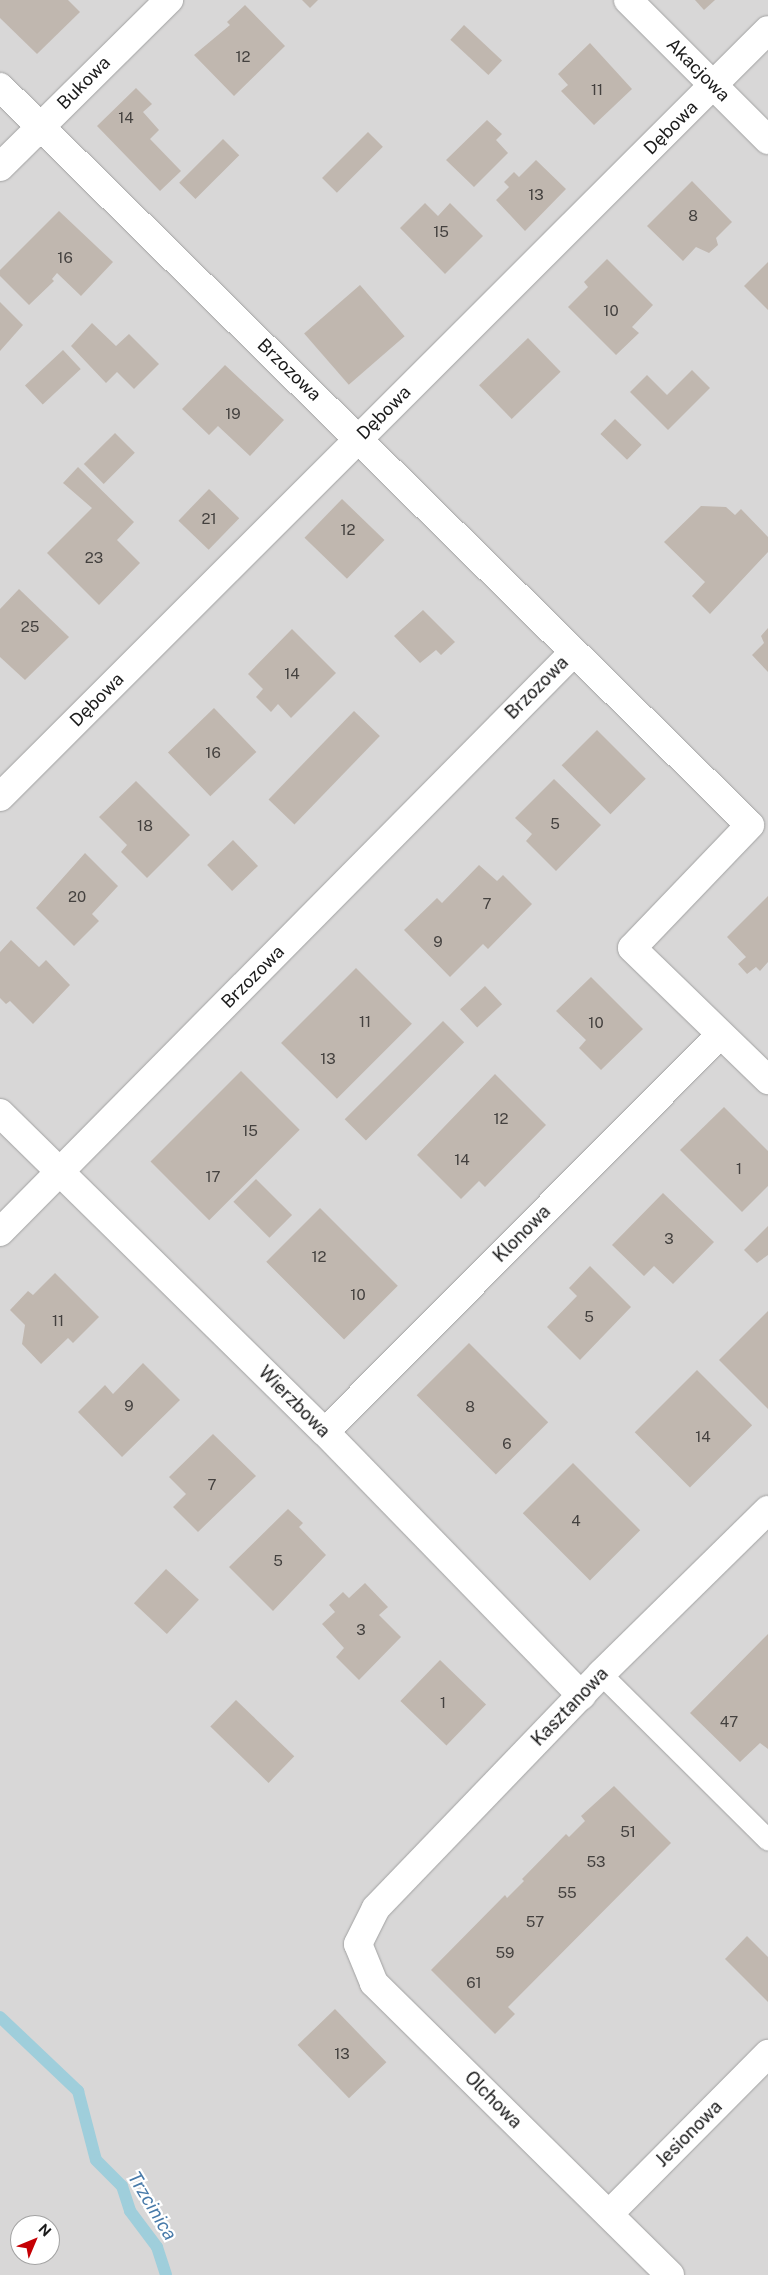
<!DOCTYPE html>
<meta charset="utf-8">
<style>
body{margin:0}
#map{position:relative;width:768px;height:2275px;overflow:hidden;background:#ece8df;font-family:"Public Sans",sans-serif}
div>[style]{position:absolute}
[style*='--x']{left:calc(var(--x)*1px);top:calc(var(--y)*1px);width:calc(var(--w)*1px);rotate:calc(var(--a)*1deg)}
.residential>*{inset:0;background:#d8d7d7}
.stream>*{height:12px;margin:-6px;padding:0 6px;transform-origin:6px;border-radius:6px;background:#9fcedb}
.building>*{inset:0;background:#c0b7af;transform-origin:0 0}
.roads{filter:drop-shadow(0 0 1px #a1a1a1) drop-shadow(0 0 1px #a1a1a1)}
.service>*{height:21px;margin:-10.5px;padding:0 10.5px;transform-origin:10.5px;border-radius:10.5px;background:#fff}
.minor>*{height:28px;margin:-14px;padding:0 14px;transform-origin:14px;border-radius:14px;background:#fff}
span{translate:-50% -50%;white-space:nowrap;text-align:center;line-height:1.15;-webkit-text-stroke:4.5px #fff;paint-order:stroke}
.number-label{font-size:15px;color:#44413f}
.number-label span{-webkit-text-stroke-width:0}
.street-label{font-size:18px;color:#1a1a1a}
.water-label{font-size:19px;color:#487aa9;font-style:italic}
.north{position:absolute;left:10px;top:2215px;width:50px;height:50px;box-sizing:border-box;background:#fff;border:1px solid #a3a3a3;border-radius:50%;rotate:45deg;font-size:14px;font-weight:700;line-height:20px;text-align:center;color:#1a1a1a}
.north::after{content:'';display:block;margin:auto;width:18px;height:22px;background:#c50004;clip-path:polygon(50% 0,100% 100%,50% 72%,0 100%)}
</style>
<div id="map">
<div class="residential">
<i style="clip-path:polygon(evenodd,0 0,768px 0,768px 2275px,0 2275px,0 0,20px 2225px,50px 2225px,50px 2255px,20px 2255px,20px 2225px)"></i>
</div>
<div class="stream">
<i style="--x:0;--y:2017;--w:108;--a:43.5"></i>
<i style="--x:78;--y:2091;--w:71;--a:75.4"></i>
<i style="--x:96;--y:2160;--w:37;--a:45"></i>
<i style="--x:122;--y:2186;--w:26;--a:72"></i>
<i style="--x:130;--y:2211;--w:45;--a:53.1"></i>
<i style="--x:157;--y:2247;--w:29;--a:72"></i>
</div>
<div class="building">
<i style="clip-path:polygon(0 0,68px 0,80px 12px,37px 54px,0 18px)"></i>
<i style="clip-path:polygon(302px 0,318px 0,310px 8px)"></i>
<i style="clip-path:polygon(695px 0,715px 0,704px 10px)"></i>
<i style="clip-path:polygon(245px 5px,285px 46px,234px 96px,194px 55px,230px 25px,227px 22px)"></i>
<i style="left:464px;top:25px;width:52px;height:20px;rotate:43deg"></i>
<i style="clip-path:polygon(590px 43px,632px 89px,594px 125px,561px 91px,568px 85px,558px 74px)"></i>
<i style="clip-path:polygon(136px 88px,152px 104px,143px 112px,159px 130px,150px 139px,181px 171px,160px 191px,97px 126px)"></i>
<i style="clip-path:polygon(487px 120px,502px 134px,496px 140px,508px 153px,474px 187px,446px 160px)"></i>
<i style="left:368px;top:132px;width:21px;height:65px;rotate:45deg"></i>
<i style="left:223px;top:139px;width:23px;height:62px;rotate:45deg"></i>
<i style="clip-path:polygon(536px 160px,566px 189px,525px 231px,496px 200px,509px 187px,504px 182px,514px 172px,519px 177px)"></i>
<i style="clip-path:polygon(692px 181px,732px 222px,716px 238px,718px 245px,709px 253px,696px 247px,683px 261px,647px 226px)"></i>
<i style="clip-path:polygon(425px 203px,438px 216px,450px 203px,483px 236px,445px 274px,400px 228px)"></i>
<i style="clip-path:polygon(59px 211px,113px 262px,81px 296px,57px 273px,52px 279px,54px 281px,29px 305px,0 276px,0 270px)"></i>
<i style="clip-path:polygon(607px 259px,653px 305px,632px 327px,639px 333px,616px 355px,568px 307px,588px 287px,584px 282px)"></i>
<i style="clip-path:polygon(768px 262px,768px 310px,744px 286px)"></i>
<i style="left:360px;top:285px;width:68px;height:74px;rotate:49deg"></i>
<i style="clip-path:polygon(0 302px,23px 325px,0 351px)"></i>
<i style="clip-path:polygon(92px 323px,116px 346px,129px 334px,159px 364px,134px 389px,117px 372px,106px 383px,71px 346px)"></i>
<i style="left:528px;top:338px;width:47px;height:68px;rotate:46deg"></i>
<i style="left:63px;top:350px;width:26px;height:52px;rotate:47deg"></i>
<i style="clip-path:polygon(225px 365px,284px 420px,250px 456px,218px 426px,209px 435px,182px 409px)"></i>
<i style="clip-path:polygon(692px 370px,710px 388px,668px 430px,630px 392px,647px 375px,667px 395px)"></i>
<i style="left:615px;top:419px;width:37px;height:21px;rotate:44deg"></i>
<i style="left:115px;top:433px;width:28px;height:44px;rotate:45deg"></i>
<i style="clip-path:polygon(78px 467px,134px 522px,117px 540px,140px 563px,99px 605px,47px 553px,92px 508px,63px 483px)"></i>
<i style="left:209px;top:489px;width:42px;height:44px;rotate:44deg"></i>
<i style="left:342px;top:499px;width:59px;height:54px;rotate:44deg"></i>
<i style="clip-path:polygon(701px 506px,726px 507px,735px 515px,741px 509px,768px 537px,768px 552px,710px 614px,692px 596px,705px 582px,664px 542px)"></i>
<i style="clip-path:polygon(19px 589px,69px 637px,25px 680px,0 657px,0 609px)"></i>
<i style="clip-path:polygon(423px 610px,455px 642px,441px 655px,436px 650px,420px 663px,394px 636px)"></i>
<i style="clip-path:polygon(768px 628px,768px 672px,752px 655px,764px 643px,761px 636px)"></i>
<i style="clip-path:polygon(292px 629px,336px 673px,291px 718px,278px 704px,271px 712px,256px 697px,263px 689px,248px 674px)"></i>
<i style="left:214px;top:708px;width:61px;height:64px;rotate:46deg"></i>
<i style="left:354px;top:711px;width:36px;height:123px;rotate:44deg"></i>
<i style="left:597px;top:730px;width:69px;height:50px;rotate:45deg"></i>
<i style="clip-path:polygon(554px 779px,601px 825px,556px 871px,526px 841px,532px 834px,515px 818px)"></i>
<i style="clip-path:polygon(136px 781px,190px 835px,147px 878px,121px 852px,127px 845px,99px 817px)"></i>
<i style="left:233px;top:840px;width:36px;height:36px;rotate:46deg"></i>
<i style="clip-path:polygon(85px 853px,118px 886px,92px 914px,99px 921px,74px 946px,36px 908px)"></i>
<i style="clip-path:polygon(479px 865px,497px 881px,503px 875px,532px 904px,488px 949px,483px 944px,450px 977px,404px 930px,437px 898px,442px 903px)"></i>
<i style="clip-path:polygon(768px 896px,768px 962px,760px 971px,756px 967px,747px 974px,738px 964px,746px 957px,727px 937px)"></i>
<i style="clip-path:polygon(11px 940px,39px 967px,46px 960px,70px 985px,33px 1024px,10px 1001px,6px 1004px,0 998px,0 952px)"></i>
<i style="left:356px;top:968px;width:79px;height:106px;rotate:45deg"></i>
<i style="clip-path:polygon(591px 977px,643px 1029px,601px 1070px,579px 1048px,586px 1040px,556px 1011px)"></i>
<i style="left:485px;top:986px;width:25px;height:34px;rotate:47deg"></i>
<i style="left:443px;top:1021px;width:30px;height:139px;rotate:45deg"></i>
<i style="left:241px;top:1071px;width:83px;height:128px;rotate:45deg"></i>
<i style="clip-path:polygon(495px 1074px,546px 1125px,485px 1187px,479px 1181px,461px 1199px,417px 1155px)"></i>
<i style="clip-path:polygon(724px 1107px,768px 1151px,768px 1186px,742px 1212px,680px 1150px)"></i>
<i style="left:256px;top:1179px;width:51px;height:32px;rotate:45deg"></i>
<i style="clip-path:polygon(663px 1193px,714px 1242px,673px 1284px,654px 1266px,644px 1276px,612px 1245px)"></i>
<i style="left:320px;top:1208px;width:110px;height:76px;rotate:45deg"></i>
<i style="clip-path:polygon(768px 1226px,768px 1255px,757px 1263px,744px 1250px)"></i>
<i style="clip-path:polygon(590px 1266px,631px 1307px,580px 1360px,547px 1327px,577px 1296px,569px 1288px)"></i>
<i style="clip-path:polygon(55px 1273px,99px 1317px,73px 1343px,68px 1338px,41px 1364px,22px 1344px,25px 1325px,10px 1310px,28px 1291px,33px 1295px)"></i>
<i style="clip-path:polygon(768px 1311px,768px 1409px,719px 1360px)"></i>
<i style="left:469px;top:1343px;width:112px;height:74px;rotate:45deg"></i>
<i style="clip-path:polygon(143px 1363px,180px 1400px,122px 1457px,78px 1412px,105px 1385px,113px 1394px)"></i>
<i style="left:697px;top:1370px;width:78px;height:88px;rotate:45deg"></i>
<i style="clip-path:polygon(213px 1434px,256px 1476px,198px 1532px,173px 1507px,186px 1494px,169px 1477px)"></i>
<i style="left:573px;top:1463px;width:95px;height:71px;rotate:45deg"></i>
<i style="clip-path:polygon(288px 1509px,303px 1523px,299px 1527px,326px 1555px,273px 1611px,229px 1567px)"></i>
<i style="left:166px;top:1569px;width:45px;height:47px;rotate:43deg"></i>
<i style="clip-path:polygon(365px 1583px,388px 1607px,379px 1615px,401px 1637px,359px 1680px,336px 1657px,344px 1648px,322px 1624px,335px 1612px,329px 1605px,343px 1592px,349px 1598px)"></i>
<i style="clip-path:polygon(768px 1634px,768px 1749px,760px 1743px,740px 1762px,690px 1713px)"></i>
<i style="left:440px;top:1660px;width:64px;height:57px;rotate:44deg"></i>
<i style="left:236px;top:1700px;width:81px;height:37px;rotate:44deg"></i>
<i style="clip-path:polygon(614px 1786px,671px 1843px,508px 2007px,515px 2014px,495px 2034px,431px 1970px,505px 1895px,507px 1898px,524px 1881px,522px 1879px,566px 1834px,569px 1837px,585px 1821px,581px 1816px)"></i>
<i style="clip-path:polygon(747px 1936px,768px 1957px,768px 2002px,725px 1959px)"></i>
<i style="left:335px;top:2009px;width:74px;height:52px;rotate:46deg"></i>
</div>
<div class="roads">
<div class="service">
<i style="--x:601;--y:1674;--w:235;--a:44.8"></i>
</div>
<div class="minor">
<i style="--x:628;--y:0;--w:198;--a:45"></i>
<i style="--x:0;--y:87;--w:1052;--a:44.54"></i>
<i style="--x:750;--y:825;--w:170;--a:133.8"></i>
<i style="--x:632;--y:948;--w:190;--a:44.1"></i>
<i style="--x:0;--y:167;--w:238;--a:-44.7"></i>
<i style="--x:0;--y:797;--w:1085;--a:-44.96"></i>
<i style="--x:0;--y:1113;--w:455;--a:44.5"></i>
<i style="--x:325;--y:1432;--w:368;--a:45.8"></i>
<i style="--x:0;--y:1232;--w:815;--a:-45.3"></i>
<i style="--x:325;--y:1432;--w:559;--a:-45.15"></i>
<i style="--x:609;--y:2214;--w:226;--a:-45.2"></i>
<i style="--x:670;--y:2275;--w:416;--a:-135.4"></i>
<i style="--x:374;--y:1983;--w:42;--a:-112.3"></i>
<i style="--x:358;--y:1944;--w:40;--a:-63.4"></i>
<i style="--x:376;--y:1908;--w:325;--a:-46.1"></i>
<i style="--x:601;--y:1674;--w:234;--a:-44.5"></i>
</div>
</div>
<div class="number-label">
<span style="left:243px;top:57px">12</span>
<span style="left:597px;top:90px">11</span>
<span style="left:126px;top:118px">14</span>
<span style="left:536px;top:195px">13</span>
<span style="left:693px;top:216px">8</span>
<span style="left:441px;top:232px">15</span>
<span style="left:65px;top:258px">16</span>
<span style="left:611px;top:311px">10</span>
<span style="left:233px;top:414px">19</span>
<span style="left:209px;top:519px">21</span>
<span style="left:348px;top:530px">12</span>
<span style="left:94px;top:558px">23</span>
<span style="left:30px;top:627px">25</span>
<span style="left:292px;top:674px">14</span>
<span style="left:213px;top:753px">16</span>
<span style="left:555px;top:824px">5</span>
<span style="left:145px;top:826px">18</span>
<span style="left:77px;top:897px">20</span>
<span style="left:487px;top:904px">7</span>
<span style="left:438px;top:942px">9</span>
<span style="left:365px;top:1022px">11</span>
<span style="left:596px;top:1023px">10</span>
<span style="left:328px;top:1059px">13</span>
<span style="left:501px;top:1119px">12</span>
<span style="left:250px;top:1131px">15</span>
<span style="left:462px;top:1160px">14</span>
<span style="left:739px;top:1169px">1</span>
<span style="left:213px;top:1177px">17</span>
<span style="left:669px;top:1239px">3</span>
<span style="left:319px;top:1257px">12</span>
<span style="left:358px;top:1295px">10</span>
<span style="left:589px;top:1317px">5</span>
<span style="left:58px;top:1321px">11</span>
<span style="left:129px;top:1406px">9</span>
<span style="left:470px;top:1407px">8</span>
<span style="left:703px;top:1437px">14</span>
<span style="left:507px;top:1444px">6</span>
<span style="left:212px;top:1485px">7</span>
<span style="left:576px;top:1521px">4</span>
<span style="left:278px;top:1561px">5</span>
<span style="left:361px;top:1630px">3</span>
<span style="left:443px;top:1703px">1</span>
<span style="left:729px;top:1722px">47</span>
<span style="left:628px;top:1832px">51</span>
<span style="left:596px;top:1862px">53</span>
<span style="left:567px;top:1893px">55</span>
<span style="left:535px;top:1922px">57</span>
<span style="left:505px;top:1953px">59</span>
<span style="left:474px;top:1983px">61</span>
<span style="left:342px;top:2054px">13</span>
</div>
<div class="street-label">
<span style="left:698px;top:70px;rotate:45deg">Akacjowa</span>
<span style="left:84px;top:83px;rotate:-45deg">Bukowa</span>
<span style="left:671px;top:128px;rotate:-45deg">Dębowa</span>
<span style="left:289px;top:370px;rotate:44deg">Brzozowa</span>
<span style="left:384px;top:413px;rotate:-45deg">Dębowa</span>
<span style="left:537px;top:688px;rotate:-45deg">Brzozowa</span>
<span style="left:97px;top:700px;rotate:-45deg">Dębowa</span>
<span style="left:253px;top:977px;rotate:-45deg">Brzozowa</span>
<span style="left:522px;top:1234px;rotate:-45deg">Klonowa</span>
<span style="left:294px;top:1402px;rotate:45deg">Wierzbowa</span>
<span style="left:570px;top:1707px;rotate:-46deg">Kasztanowa</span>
<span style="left:493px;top:2100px;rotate:45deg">Olchowa</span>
<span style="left:689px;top:2134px;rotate:-45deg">Jesionowa</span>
</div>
<div class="water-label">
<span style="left:152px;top:2206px;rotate:59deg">Trzcinica</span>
</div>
<div class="north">N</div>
</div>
